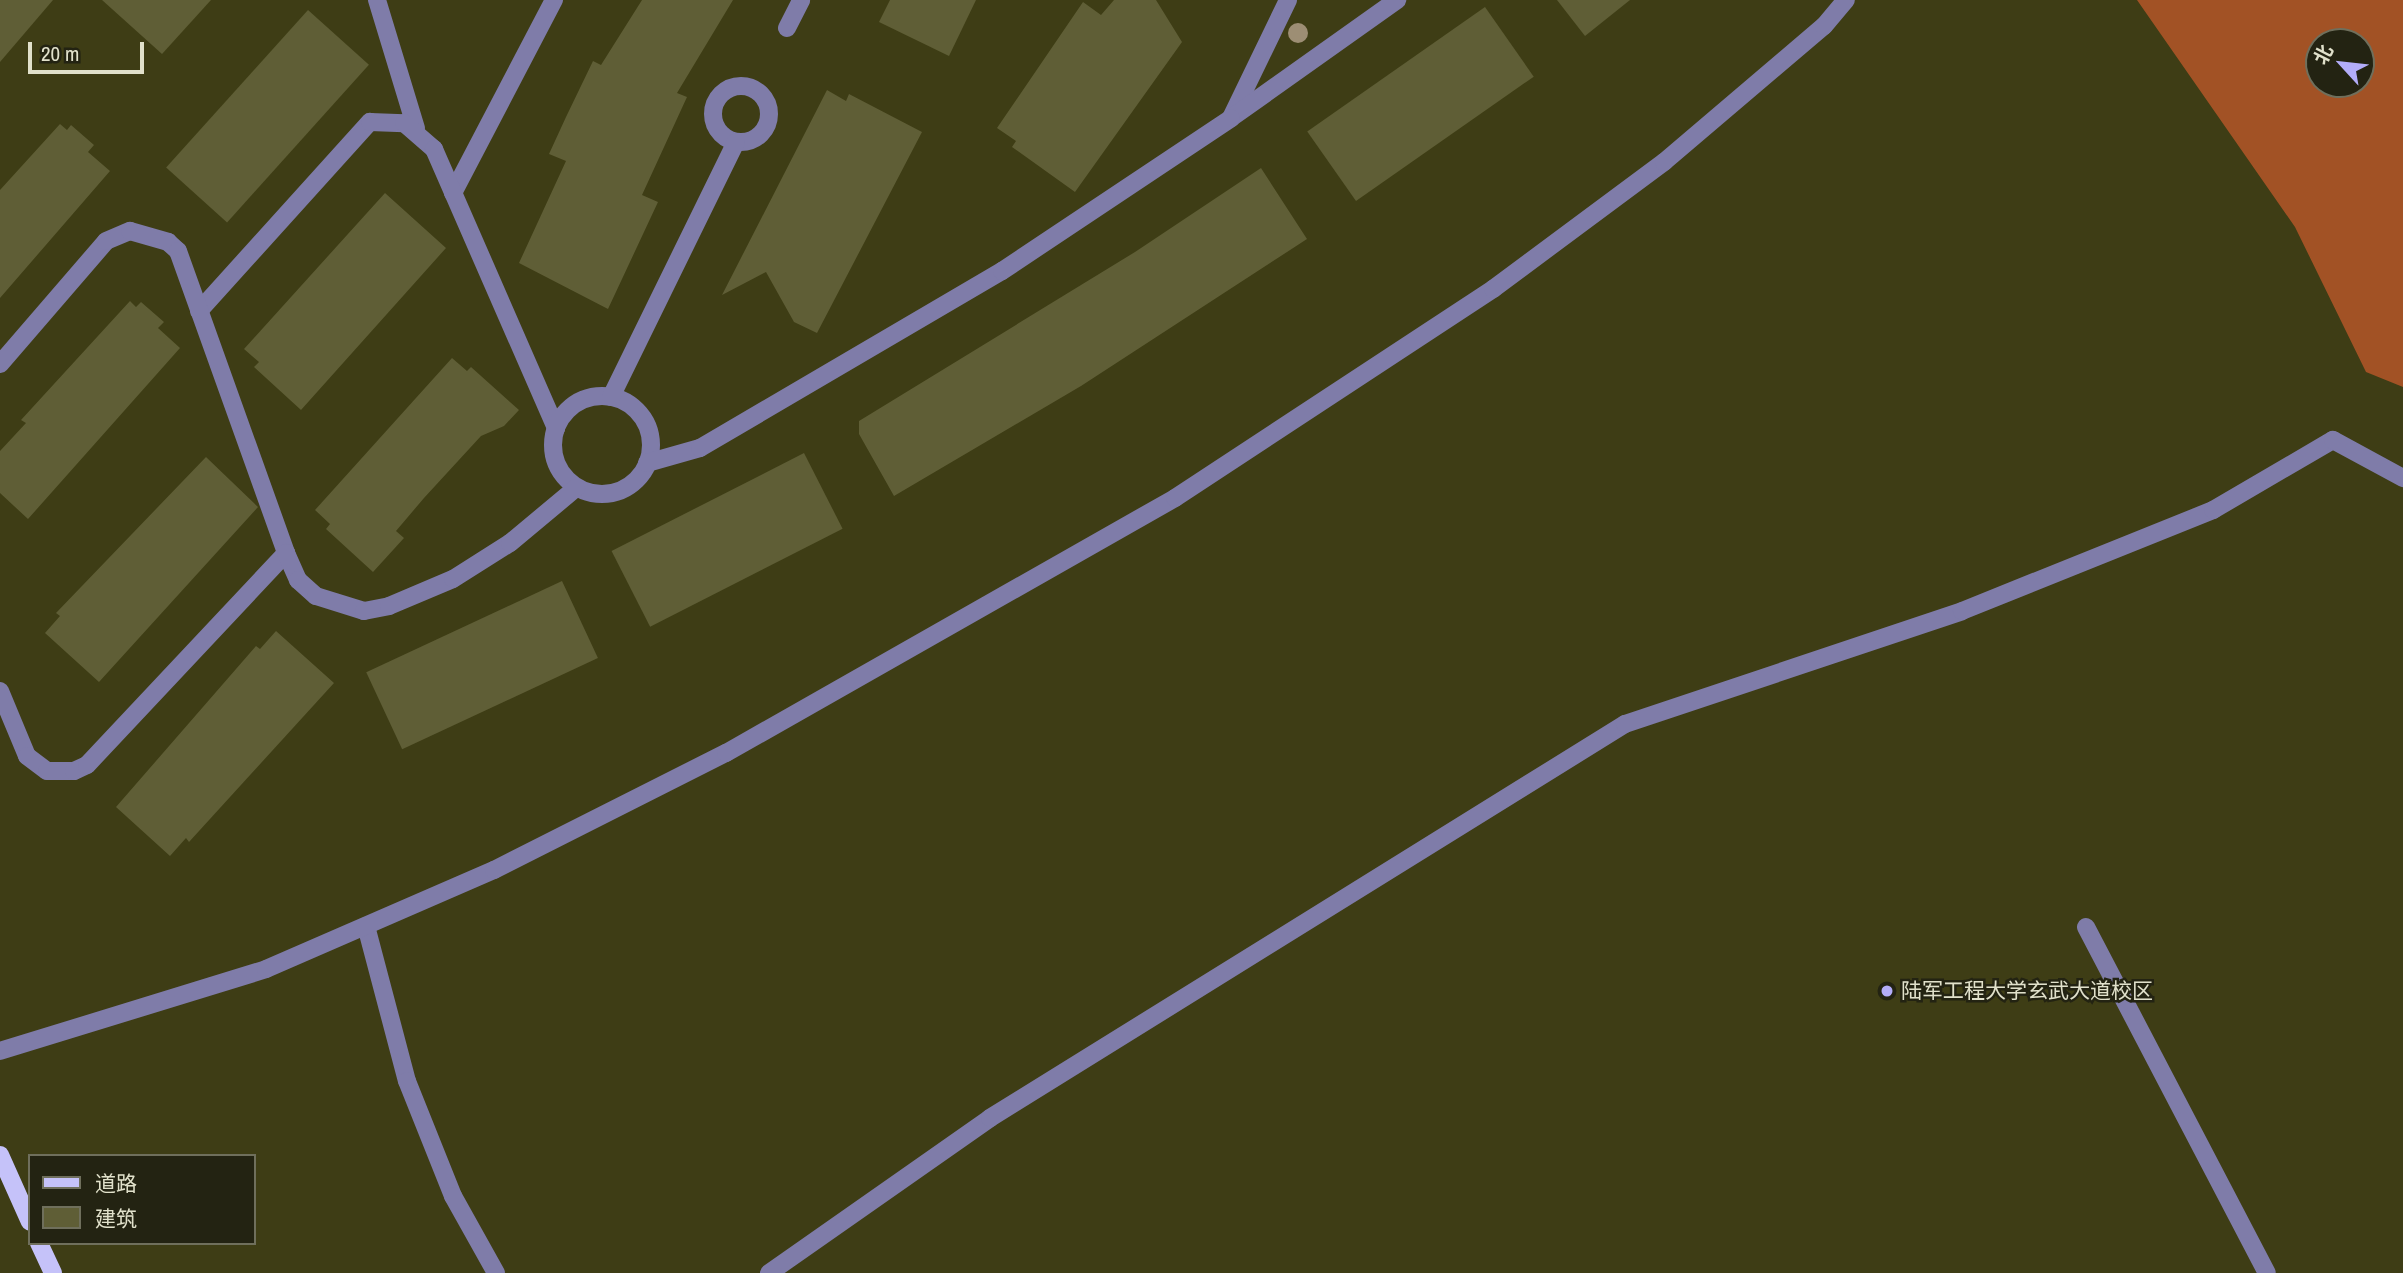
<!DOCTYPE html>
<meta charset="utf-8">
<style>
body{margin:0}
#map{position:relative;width:2403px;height:1273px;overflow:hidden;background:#3e3d15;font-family:"Archivo Narrow","Noto Sans SC",sans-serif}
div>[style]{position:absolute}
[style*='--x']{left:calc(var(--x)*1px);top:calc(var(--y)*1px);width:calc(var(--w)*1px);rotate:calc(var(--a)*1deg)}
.forest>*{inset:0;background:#a25225}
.building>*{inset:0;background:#5f5e36;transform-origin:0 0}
.minor>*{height:18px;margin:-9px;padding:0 9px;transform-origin:9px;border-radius:9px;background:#7f7ca9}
.minor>.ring{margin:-9px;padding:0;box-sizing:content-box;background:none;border:18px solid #7f7ca9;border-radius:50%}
.major>*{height:18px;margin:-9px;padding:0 9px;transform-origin:9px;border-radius:9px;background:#c5c2f9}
.trees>*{width:20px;height:20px;margin:-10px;border-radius:50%;background:#9d8e74}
.dots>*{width:19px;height:19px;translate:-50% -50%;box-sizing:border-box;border:4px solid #232312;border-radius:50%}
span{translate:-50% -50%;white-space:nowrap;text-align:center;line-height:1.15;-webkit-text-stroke:5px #232312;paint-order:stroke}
.poi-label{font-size:21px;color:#e1e1cb}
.left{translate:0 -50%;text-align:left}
.legend{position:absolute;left:28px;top:1154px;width:228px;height:91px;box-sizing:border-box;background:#232312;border:2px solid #6f6f5c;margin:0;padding:9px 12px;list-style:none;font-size:21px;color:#e1e1cb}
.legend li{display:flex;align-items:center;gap:14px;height:35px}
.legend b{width:35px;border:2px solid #6f6f5c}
.north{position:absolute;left:2305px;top:28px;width:70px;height:70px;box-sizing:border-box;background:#232312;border:2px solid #6f6f5c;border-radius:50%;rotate:297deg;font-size:19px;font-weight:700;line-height:28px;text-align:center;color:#e1e1cb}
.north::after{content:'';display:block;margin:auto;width:24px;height:32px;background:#b3adf9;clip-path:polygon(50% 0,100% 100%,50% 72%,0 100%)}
.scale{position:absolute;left:28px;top:42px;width:116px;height:32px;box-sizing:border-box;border:4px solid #e1e1cb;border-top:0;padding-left:9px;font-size:21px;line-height:24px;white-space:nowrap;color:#e1e1cb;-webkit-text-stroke:5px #232312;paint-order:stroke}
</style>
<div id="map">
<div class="forest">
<i style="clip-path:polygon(evenodd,2137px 0,2403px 0,2403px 387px,2366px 372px,2295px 227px,2137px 0,2319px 42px,2361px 42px,2361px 84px,2319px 84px,2319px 42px)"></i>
</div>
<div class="building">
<i style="clip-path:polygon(0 0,53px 0,0 62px)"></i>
<i style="clip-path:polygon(102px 0,211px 0,162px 54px)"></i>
<i style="clip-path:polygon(642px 0,733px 0,677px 93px,687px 97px,642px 195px,658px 202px,608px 309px,519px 263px,566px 161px,549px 154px,566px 117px,593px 61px,601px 65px)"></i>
<i style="clip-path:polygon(890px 0,976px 0,949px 56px,879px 22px)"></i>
<i style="clip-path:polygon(1114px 0,1156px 0,1182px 42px,1075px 192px,1012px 147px,1016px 141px,997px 128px,1083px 2px,1101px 15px)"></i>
<i style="clip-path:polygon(1557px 0,1630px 0,1585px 36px)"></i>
<i style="left:1485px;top:7px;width:85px;height:217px;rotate:55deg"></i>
<i style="left:308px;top:10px;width:82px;height:212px;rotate:42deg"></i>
<i style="clip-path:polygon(827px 90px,846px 101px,849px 94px,922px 132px,817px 333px,794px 322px,766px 272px,722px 295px)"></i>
<i style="clip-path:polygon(60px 124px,67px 130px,71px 125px,94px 145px,88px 152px,110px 171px,0 298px,0 190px)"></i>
<i style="clip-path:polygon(1261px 168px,1307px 239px,1081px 386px,894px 496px,859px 434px,859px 421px,1135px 252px)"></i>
<i style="clip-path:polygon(385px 193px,446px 248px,301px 410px,254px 367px,259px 362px,244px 349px)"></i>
<i style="clip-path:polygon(130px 301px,136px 307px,141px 302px,164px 322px,158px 328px,180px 348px,28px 519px,0 493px,0 451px,26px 423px,21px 420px)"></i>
<i style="clip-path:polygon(452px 358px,467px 371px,471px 367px,519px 410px,504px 426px,481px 436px,424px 498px,396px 531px,404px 538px,373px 572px,326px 529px,330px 524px,315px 510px)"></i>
<i style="left:804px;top:453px;width:85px;height:216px;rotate:63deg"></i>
<i style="clip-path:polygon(206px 457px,258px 507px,99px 682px,45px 633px,60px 616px,56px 613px)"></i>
<i style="left:562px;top:581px;width:85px;height:216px;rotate:65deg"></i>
<i style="clip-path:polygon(276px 631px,334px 683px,189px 842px,186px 838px,170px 856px,116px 807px,256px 646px,260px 649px)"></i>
</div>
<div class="minor">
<i style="--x:377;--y:0;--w:134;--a:73.1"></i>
<i style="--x:1288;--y:0;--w:131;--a:115.8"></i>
<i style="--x:1231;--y:118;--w:204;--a:-35.4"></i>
<i style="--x:787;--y:28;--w:31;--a:-63"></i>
<i class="ring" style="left:713px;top:86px;width:38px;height:38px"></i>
<i style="--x:453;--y:193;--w:218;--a:-62.4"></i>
<i style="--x:199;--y:311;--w:255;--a:-47.9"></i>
<i style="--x:370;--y:122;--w:34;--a:2"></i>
<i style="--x:404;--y:123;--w:40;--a:41"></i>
<i style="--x:434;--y:149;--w:305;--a:66.4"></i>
<i style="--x:0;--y:364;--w:162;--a:-49.2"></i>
<i style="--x:106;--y:241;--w:26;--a:-23"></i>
<i style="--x:130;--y:231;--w:40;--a:16"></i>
<i style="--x:168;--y:242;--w:13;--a:42"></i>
<i style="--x:178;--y:251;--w:321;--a:70.3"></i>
<i class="ring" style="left:553px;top:396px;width:80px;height:80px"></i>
<i style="--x:611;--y:397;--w:284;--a:-63.9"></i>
<i style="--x:647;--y:463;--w:55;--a:-15.8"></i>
<i style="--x:700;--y:448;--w:350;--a:-30.4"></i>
<i style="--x:1002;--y:271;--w:275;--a:-33.7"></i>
<i style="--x:0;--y:691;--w:70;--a:67.4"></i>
<i style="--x:27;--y:756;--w:25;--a:37"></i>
<i style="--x:47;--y:771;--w:27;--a:0"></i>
<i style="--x:74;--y:771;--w:14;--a:-25"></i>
<i style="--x:87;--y:765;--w:291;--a:-46.8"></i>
<i style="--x:286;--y:553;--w:30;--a:66"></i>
<i style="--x:298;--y:580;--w:24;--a:42"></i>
<i style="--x:316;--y:596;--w:50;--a:17.4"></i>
<i style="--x:364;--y:611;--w:25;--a:-11"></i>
<i style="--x:389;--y:606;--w:69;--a:-22.9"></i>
<i style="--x:453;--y:579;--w:67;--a:-32.3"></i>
<i style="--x:510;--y:543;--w:86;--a:-39.8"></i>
<i style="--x:366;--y:926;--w:160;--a:75.2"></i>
<i style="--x:407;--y:1081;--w:124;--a:68.2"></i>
<i style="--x:453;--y:1196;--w:88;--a:60.8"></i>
<i style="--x:2086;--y:927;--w:390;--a:62.4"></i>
<i style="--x:0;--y:1051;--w:278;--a:-17.1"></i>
<i style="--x:266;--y:969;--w:249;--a:-23.5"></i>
<i style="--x:494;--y:870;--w:260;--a:-26.8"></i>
<i style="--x:726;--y:753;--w:516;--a:-29.59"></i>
<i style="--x:1175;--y:498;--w:381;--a:-33.3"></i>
<i style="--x:1493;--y:289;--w:213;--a:-36.6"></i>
<i style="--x:1664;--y:162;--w:210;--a:-40.4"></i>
<i style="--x:1824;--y:26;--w:34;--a:-50"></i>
<i style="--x:769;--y:1273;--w:270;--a:-35"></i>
<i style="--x:990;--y:1118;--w:747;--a:-31.82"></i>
<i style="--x:1625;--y:724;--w:355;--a:-18.5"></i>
<i style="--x:1962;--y:611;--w:271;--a:-21.9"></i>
<i style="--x:2213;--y:510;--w:139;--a:-30.3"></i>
<i style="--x:2333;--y:440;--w:80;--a:28.5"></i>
</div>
<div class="major">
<i style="--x:0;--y:1155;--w:73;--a:65.9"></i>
<i style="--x:39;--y:1243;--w:33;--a:65"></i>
</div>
<div class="trees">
<i style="left:1298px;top:33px"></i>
</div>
<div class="dots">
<i style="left:1887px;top:991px;background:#b3adf9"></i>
</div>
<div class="poi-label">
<span class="left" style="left:1901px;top:991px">陆军工程大学玄武大道校区</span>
</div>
<ul class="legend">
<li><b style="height:9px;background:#c5c2f9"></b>道路</li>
<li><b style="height:19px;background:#5f5e36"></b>建筑</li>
</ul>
<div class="north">北</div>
<div class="scale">20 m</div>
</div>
